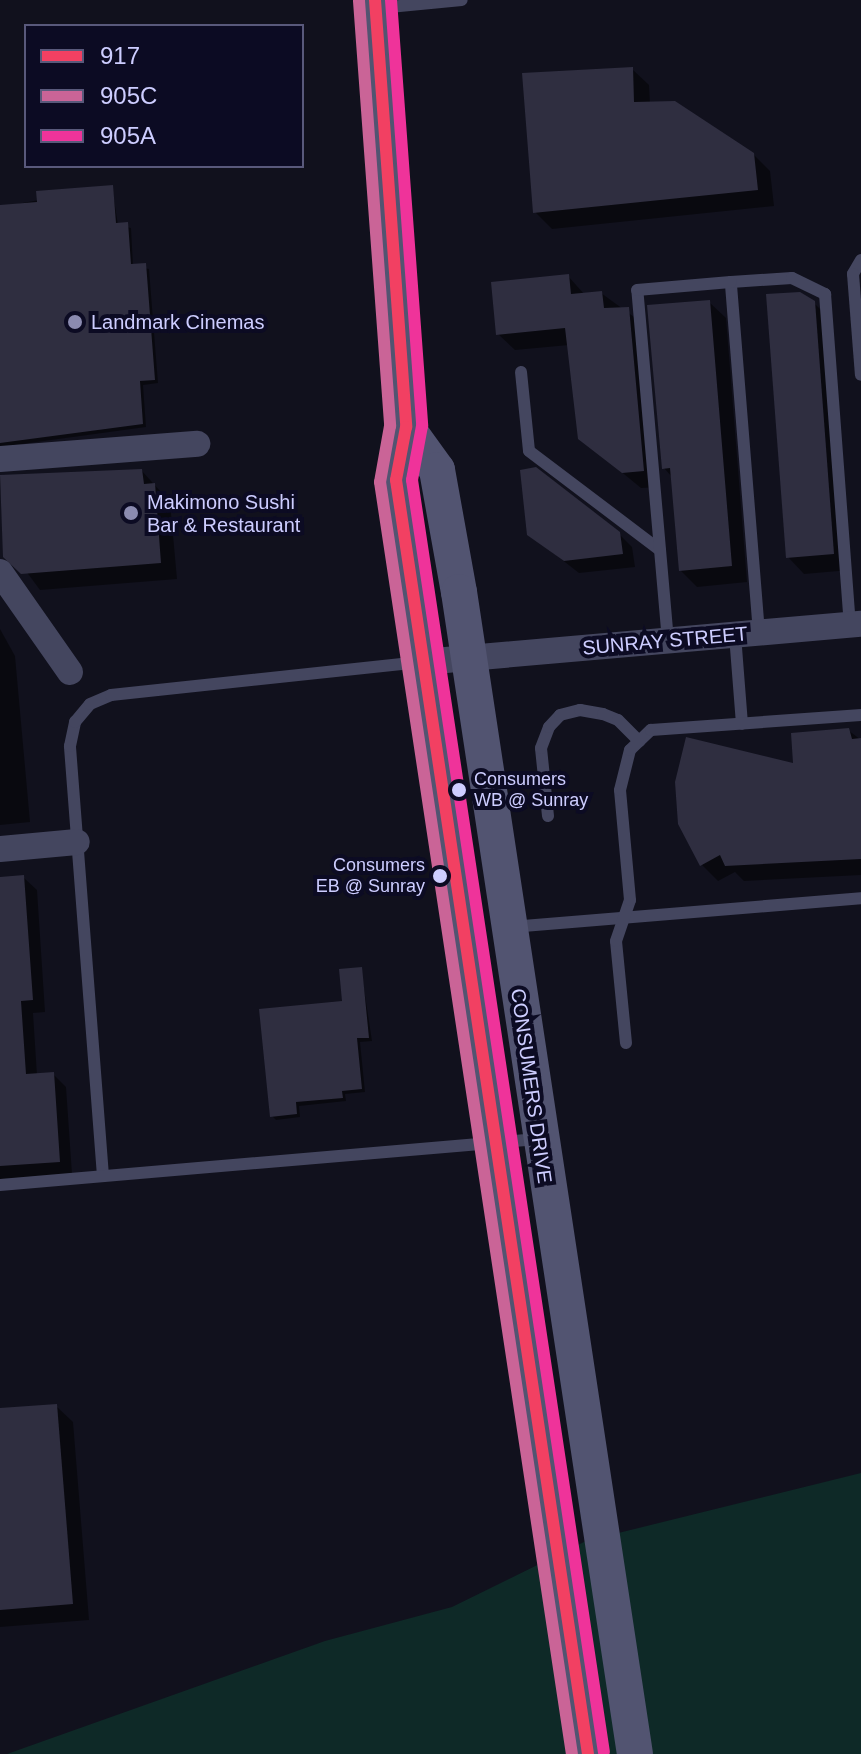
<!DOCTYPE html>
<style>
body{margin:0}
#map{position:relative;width:861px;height:1754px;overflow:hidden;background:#11111d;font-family:Helvetica,sans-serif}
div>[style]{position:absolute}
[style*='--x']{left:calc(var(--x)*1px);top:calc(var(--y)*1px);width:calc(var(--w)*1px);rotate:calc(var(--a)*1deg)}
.green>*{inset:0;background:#0e2927}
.shadow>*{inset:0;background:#0007}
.building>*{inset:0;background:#2f2e40}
.lane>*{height:12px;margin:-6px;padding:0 6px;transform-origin:6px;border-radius:6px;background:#44465f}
.street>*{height:26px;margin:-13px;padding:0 13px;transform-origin:13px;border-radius:13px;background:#44465f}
.secondary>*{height:36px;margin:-18px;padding:0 18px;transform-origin:18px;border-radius:18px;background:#525471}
.bus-1>*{height:12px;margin:-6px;padding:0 6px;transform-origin:6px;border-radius:6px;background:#f24062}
.bus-2>*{height:12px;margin:-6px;padding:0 6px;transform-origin:6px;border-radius:6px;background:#ca6497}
.bus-3>*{height:12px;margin:-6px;padding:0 6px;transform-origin:6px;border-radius:6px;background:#ef339a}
.dots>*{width:22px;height:22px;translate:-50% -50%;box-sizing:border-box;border:4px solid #0c0b23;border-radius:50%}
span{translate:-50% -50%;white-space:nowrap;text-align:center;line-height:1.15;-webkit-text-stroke:8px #0c0b23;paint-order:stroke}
.bus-label{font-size:18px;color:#cdcdff}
.left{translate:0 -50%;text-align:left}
.right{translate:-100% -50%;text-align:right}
.poi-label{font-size:20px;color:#cdcdff}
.street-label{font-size:20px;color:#cdcdff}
.legend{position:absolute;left:24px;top:24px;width:280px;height:144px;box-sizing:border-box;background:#0c0b23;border:2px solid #59597b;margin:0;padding:10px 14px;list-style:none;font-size:24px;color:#cdcdff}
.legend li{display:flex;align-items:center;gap:16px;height:40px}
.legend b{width:40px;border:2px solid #59597b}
</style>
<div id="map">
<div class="green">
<i style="clip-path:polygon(861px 1473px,861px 1754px,7px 1754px,325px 1641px,452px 1607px,586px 1541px)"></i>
</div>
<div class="shadow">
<i style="clip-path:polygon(632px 69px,649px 85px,650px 104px,753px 154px,770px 171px,774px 206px,552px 229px,535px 212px)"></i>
<i style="clip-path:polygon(112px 187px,118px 225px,131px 228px,133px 266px,149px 269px,158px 383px,143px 385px,146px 427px,0 447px,0 207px)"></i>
<i style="clip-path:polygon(568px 276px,585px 295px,601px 293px,645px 325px,660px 487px,641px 488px,580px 438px,569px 345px,515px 350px,498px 334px)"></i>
<i style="clip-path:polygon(810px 299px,827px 316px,850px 570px,804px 574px,788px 557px)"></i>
<i style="clip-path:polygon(709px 302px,726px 318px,747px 582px,697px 587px,680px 570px,672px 477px,664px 468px)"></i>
<i style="clip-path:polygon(142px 471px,170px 502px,177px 579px,40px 590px,3px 540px,0 476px)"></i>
<i style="clip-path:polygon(529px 534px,619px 534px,632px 547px,635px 567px,579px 573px)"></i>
<i style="clip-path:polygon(0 629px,15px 656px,30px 822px,0 825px)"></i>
<i style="clip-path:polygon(848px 730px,861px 740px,861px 875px,744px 881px,735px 872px,718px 881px,702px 865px,795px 765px)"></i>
<i style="clip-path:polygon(24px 878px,37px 890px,45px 1012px,33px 1013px,37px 1075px,53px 1074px,66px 1087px,72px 1174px,0 1179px,0 879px)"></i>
<i style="clip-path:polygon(361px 969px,372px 1041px,360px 1042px,365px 1092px,345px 1094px,346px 1101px,299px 1106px,300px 1117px,276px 1120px,272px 1116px)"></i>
<i style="clip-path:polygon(56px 1406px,73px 1422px,89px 1620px,0 1627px,0 1410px)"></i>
</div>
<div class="building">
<i style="clip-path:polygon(633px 67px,634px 102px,675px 101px,754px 153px,758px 190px,533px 213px,522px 73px)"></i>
<i style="clip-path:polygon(113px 185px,116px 223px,128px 222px,131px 264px,146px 263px,155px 380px,140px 381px,143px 424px,0 443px,0 205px,37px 202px,36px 191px)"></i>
<i style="clip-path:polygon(569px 274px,571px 294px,602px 291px,604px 308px,629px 307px,644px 471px,622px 473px,578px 439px,565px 328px,496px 335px,491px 282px)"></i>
<i style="clip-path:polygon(800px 292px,815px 301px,834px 554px,786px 558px,766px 294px)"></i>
<i style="clip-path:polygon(710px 300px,732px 566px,679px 571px,670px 468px,662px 469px,647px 305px)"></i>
<i style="clip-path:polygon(536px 467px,620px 532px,623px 554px,564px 561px,527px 535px,520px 470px)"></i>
<i style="clip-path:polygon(142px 469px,144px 484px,155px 483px,161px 563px,21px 574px,3px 557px,0 475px)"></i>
<i style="clip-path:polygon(849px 728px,852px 739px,861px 738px,861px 859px,725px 866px,720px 855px,700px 866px,678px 824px,675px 782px,686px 737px,793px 763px,791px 733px)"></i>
<i style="clip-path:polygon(24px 875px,33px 1000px,21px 1001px,26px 1074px,54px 1072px,60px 1162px,0 1166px,0 877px)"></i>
<i style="clip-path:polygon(362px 967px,369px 1038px,357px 1038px,362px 1089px,342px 1091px,343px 1098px,296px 1102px,297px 1114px,270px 1117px,259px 1009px,342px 1001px,339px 969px)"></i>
<i style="clip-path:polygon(57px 1404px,73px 1604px,0 1610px,0 1408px)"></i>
</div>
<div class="lane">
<i style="--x:379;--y:8;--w:83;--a:-5.5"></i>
<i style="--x:861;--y:260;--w:16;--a:120"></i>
<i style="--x:853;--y:274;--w:101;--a:85.5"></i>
<i style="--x:521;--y:372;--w:79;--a:84.2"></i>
<i style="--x:529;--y:451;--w:164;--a:37.1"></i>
<i style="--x:759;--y:633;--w:352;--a:-94.6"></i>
<i style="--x:731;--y:282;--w:61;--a:-3.8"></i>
<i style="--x:792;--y:278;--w:37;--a:26"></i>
<i style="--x:825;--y:294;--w:332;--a:85.7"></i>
<i style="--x:735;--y:635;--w:89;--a:85.5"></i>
<i style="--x:668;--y:641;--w:352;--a:-95"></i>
<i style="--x:637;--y:290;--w:94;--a:-4.9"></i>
<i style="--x:548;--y:816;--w:68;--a:-95.9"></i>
<i style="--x:541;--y:748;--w:22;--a:-69"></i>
<i style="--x:549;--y:727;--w:16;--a:-47"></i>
<i style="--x:560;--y:715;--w:21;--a:-14"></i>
<i style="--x:580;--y:710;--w:23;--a:10"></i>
<i style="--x:603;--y:714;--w:16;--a:22"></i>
<i style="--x:618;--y:720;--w:30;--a:45"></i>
<i style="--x:511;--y:927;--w:351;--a:-4.7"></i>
<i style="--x:626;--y:1043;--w:102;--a:-95.6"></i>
<i style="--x:616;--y:941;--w:43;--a:-71.1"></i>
<i style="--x:630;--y:900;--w:110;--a:-95.2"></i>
<i style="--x:620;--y:790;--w:41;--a:-76"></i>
<i style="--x:630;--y:750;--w:29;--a:-44"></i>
<i style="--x:651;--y:730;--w:211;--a:-4.1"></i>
<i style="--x:103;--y:1176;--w:431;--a:-94.4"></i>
<i style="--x:70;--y:746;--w:25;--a:-78"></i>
<i style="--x:75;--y:722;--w:23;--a:-50"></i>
<i style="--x:90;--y:704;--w:23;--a:-23"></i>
<i style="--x:111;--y:695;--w:311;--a:-6.1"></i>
<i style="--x:0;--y:1185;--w:540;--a:-4.89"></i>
</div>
<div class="street">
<i style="--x:0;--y:459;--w:198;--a:-4.4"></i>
<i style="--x:0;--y:572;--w:122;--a:55"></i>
<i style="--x:423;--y:662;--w:440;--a:-5"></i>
<i style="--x:0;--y:849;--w:77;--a:-5.2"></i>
</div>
<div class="secondary">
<i style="--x:375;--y:0;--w:428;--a:85.8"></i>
<i style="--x:406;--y:427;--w:54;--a:100.7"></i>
<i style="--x:396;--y:480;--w:1288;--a:81.43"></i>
<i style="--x:406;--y:427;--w:53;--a:54.2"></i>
<i style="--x:437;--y:470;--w:124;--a:79.8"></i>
<i style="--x:459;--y:592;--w:1175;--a:81.39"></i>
</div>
<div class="bus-1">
<i style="--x:375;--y:0;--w:428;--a:85.8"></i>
<i style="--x:406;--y:427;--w:54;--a:100.7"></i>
<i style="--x:396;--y:480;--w:1288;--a:81.43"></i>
</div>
<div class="bus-2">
<i style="--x:359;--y:1;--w:426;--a:85.8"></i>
<i style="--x:390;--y:426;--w:57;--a:100.1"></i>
<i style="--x:380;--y:482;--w:1286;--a:81.42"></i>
</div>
<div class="bus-3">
<i style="--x:391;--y:0;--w:427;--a:85.8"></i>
<i style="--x:422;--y:426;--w:55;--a:100.5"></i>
<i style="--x:412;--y:480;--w:1286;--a:81.42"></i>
</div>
<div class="dots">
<i style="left:75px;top:322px;background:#8b8bb0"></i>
<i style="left:131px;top:513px;background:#8b8bb0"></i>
<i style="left:459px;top:790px;background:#cdcdff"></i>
<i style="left:440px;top:876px;background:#cdcdff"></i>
</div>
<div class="bus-label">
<span class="left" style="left:474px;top:790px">Consumers<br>WB @ Sunray</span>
<span class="right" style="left:425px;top:876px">Consumers<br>EB @ Sunray</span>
</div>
<div class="poi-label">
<span class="left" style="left:91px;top:322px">Landmark Cinemas</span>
<span class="left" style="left:147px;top:514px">Makimono Sushi<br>Bar &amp; Restaurant</span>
</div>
<div class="street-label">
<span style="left:665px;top:641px;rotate:-5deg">SUNRAY STREET</span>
<span style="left:531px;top:1086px;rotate:82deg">CONSUMERS DRIVE</span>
</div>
<ul class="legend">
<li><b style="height:10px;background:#f24062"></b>917</li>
<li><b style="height:10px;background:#ca6497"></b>905C</li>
<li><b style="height:10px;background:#ef339a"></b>905A</li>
</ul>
</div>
